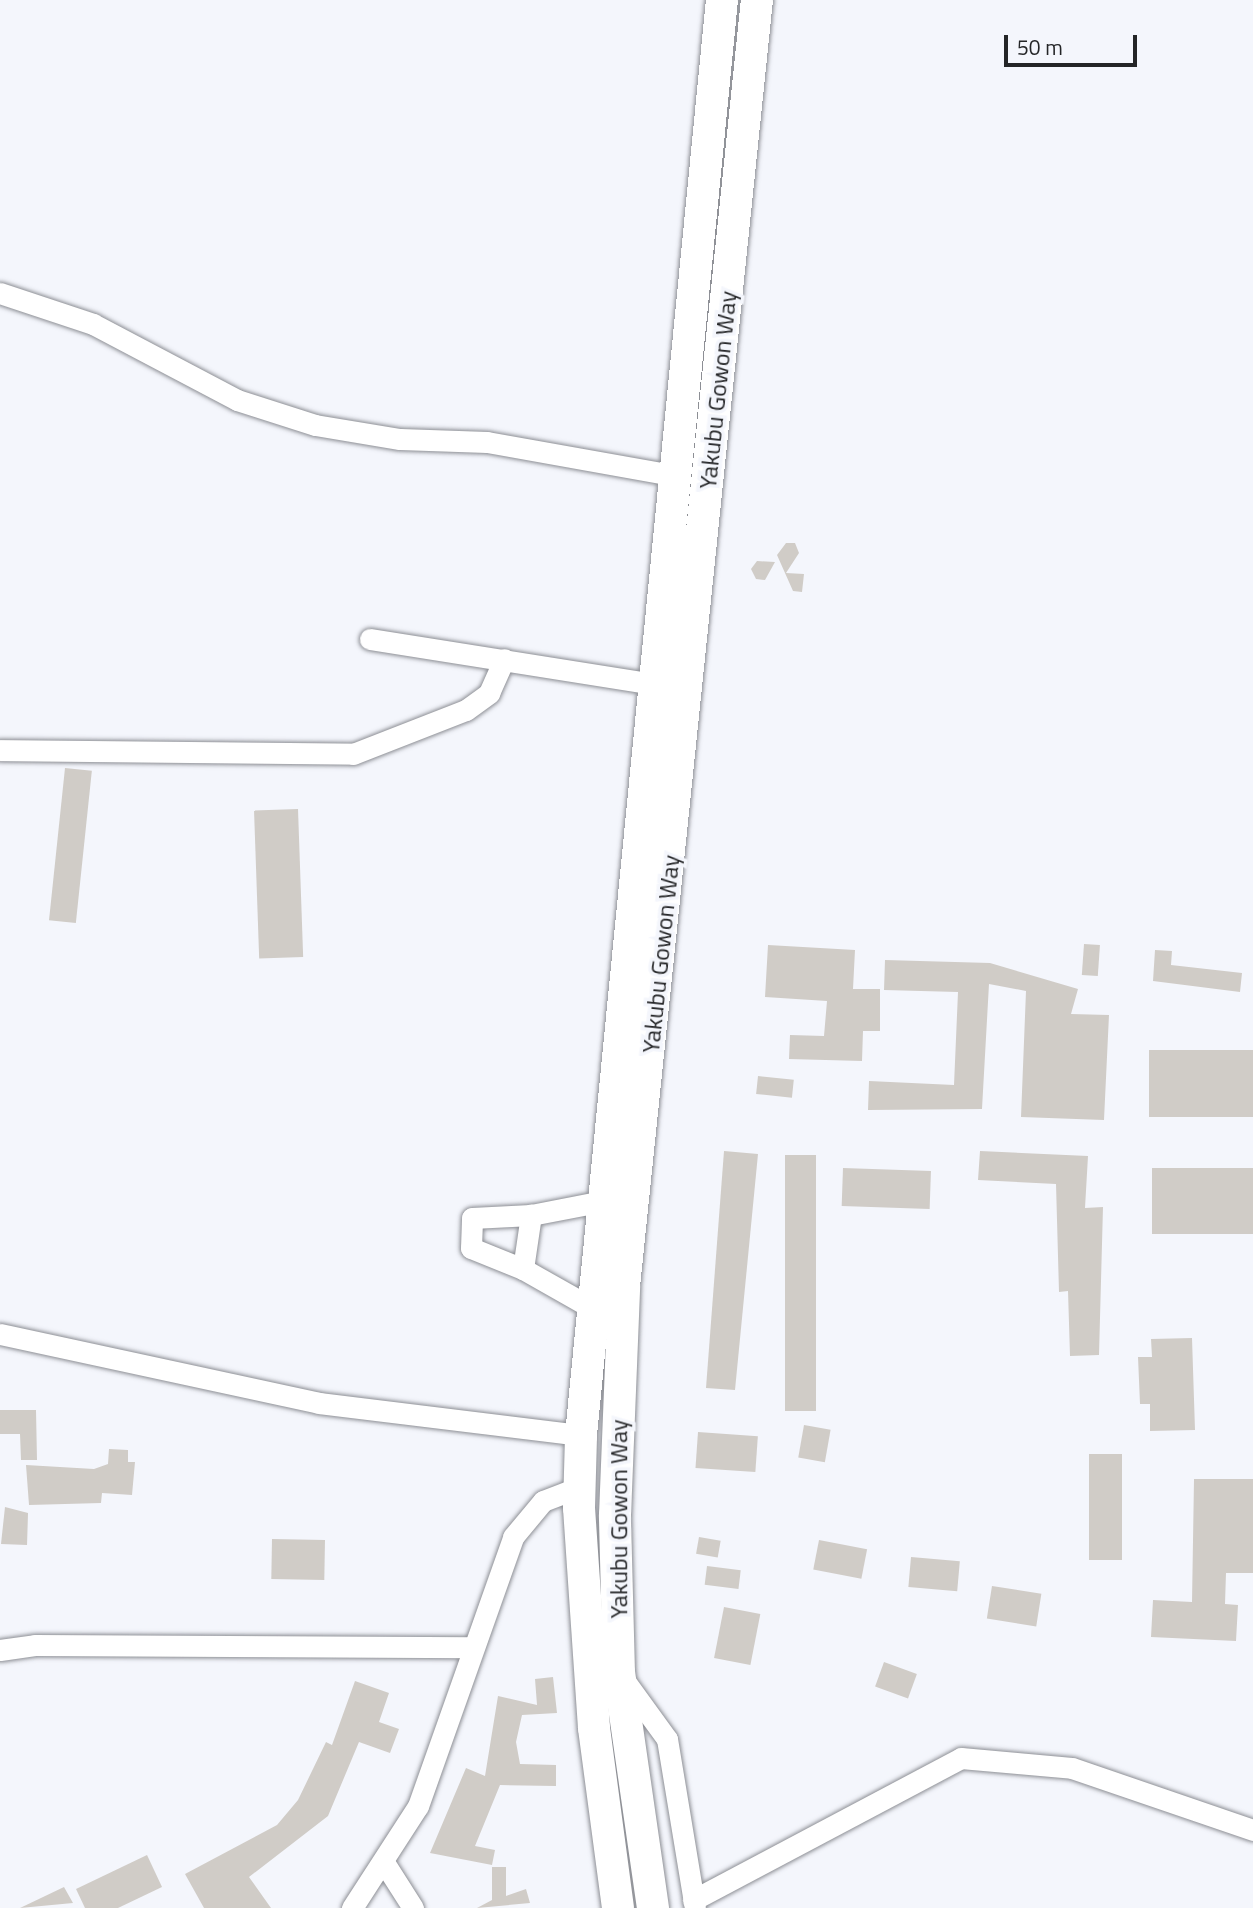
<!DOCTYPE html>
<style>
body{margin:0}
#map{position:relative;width:1253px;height:1908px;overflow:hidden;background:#f4f6fc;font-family:"Titillium Web",sans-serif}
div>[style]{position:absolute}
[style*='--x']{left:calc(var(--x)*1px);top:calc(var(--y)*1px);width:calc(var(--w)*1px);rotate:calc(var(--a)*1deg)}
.building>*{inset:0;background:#d0ccc7;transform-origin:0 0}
.roads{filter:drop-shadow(0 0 2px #8d8f95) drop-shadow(0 0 2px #8d8f95)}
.minor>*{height:21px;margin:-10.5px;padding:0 10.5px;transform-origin:10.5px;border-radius:10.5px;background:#fff}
.highway>*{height:32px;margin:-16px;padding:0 16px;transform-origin:16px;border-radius:16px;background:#fff}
span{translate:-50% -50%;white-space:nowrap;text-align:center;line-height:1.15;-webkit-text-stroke:7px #f4f6fc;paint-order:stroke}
.street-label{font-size:24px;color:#242527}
.scale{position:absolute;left:1004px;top:35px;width:133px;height:32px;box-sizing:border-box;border:4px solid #242527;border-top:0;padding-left:9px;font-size:21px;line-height:24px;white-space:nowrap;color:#242527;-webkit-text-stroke:5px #f4f6fc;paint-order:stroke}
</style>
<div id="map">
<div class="building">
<i style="clip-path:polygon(786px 543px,795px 543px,799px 553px,786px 573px,804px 574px,802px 592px,793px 591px,777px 555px)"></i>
<i style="clip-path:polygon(757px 561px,775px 562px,765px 580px,756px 579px,751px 569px)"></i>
<i style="left:65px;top:768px;width:27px;height:153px;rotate:6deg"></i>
<i style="left:298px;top:809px;width:148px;height:44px;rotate:88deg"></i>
<i style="left:1084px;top:944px;width:16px;height:31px;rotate:4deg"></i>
<i style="clip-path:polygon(768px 945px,855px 950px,853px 989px,880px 989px,880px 1031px,863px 1031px,862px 1061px,789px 1059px,790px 1035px,824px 1036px,827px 1001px,765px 997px)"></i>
<i style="clip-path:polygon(1155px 950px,1172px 951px,1171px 965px,1242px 973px,1240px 992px,1153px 981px)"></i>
<i style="clip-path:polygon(885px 960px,990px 963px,1078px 989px,1071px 1014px,1109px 1015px,1104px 1120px,1021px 1117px,1026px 991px,989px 984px,982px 1109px,868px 1110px,869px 1081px,954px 1085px,958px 992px,884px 990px)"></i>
<i style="left:1253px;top:1050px;width:67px;height:104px;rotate:90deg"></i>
<i style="left:758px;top:1076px;width:36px;height:18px;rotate:6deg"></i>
<i style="clip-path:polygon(724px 1151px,758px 1154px,735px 1390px,706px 1388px)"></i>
<i style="clip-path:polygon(980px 1151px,1088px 1156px,1085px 1208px,1103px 1207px,1099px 1355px,1070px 1356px,1068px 1291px,1059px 1292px,1056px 1184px,978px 1180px)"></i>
<i style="left:785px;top:1155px;width:31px;height:256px"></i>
<i style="left:843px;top:1168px;width:88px;height:38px;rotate:2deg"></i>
<i style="left:1253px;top:1168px;width:66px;height:101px;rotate:90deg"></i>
<i style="clip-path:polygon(1192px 1338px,1195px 1430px,1150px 1431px,1150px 1404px,1140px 1404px,1138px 1357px,1152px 1357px,1151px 1339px)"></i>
<i style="clip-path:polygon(0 1410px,36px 1410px,37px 1460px,21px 1460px,20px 1434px,0 1434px)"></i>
<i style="left:804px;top:1425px;width:27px;height:33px;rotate:10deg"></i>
<i style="left:698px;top:1432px;width:60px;height:36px;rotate:4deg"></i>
<i style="clip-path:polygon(109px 1449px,128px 1450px,128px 1462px,135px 1462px,132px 1495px,102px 1493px,101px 1503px,29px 1505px,26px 1465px,94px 1469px,108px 1464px)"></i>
<i style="left:1089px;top:1454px;width:33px;height:106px"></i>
<i style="clip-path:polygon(1194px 1479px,1253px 1479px,1253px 1573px,1226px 1573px,1225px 1604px,1238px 1605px,1236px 1641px,1151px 1637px,1153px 1600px,1192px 1602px)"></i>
<i style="clip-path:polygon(5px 1507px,28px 1513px,27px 1545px,1px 1544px)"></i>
<i style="left:699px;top:1537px;width:22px;height:17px;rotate:10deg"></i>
<i style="left:272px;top:1539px;width:53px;height:40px;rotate:1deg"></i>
<i style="left:819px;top:1540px;width:49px;height:30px;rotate:11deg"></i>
<i style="left:911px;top:1557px;width:49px;height:30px;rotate:5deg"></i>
<i style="left:707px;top:1566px;width:34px;height:19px;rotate:7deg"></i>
<i style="left:992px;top:1586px;width:50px;height:33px;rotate:9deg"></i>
<i style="left:724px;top:1607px;width:37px;height:52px;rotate:11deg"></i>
<i style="left:884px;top:1662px;width:35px;height:26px;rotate:20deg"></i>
<i style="clip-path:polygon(553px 1677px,557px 1713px,522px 1715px,516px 1742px,520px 1764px,556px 1765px,556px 1786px,500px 1785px,475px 1846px,495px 1850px,492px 1865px,430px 1853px,466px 1768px,485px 1776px,498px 1696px,537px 1705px,535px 1679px)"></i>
<i style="clip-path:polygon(355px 1681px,389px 1693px,379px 1722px,399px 1729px,390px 1753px,359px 1742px,328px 1816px,249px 1877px,271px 1908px,204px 1908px,185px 1874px,277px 1825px,298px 1800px,326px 1742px,332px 1745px)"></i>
<i style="clip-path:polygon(147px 1855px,162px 1887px,118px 1908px,85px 1908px,76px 1889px)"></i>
<i style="clip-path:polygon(492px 1867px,506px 1867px,506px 1896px,526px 1889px,530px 1903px,477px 1908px,492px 1900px)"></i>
<i style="clip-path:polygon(64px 1887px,73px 1903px,20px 1908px)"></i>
</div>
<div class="roads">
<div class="minor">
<i style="--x:0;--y:293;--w:98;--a:18.4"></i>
<i style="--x:93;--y:324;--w:163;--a:27.8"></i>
<i style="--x:237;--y:400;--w:82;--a:17.8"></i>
<i style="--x:315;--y:425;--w:86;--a:9.4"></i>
<i style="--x:400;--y:439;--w:87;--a:2"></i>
<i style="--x:487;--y:442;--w:193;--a:10.1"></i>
<i style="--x:370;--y:639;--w:289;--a:9"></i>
<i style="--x:0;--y:750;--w:353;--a:0.6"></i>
<i style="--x:353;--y:754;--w:121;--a:-21.3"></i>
<i style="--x:466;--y:710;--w:29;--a:-36"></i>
<i style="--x:489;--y:693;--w:37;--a:-66"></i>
<i style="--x:523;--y:1269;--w:56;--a:-158"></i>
<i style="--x:471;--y:1248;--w:30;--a:-88"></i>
<i style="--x:472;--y:1218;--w:59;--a:-2.9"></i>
<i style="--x:592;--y:1308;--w:79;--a:-150.5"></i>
<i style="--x:523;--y:1269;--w:55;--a:-81.6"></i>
<i style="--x:531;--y:1215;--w:73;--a:-11"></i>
<i style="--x:0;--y:1334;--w:326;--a:12.2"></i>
<i style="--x:319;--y:1403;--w:264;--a:7"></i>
<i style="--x:0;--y:1650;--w:35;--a:-8"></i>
<i style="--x:35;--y:1645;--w:438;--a:0.3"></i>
<i style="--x:619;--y:1673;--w:82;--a:54"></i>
<i style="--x:667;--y:1739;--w:171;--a:80.6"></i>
<i style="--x:385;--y:1864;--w:52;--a:57.5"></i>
<i style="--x:693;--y:1900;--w:303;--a:-27.9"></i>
<i style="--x:961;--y:1758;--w:111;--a:5.1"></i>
<i style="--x:1072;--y:1768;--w:191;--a:18.9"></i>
<i style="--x:352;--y:1908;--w:121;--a:-57.1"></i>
<i style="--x:418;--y:1806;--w:285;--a:-70.5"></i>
<i style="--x:513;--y:1537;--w:47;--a:-50.2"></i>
<i style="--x:543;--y:1501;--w:39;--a:-21"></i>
</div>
<div class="highway">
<i style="--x:618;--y:1908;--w:182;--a:-97.6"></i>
<i style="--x:594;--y:1728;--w:221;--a:-93.9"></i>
<i style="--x:579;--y:1508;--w:73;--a:-88.4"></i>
<i style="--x:581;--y:1435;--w:1442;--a:-84.39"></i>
<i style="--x:653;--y:1908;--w:237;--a:-98.2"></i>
<i style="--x:619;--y:1673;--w:158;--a:-91.5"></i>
<i style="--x:615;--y:1515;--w:229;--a:-87.7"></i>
<i style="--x:624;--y:1286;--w:1293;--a:-84.1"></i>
</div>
</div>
<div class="street-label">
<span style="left:718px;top:390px;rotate:-84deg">Yakubu Gowon Way</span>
<span style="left:661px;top:954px;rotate:-84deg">Yakubu Gowon Way</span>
<span style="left:619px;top:1519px;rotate:-90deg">Yakubu Gowon Way</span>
</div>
<div class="scale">50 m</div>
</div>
